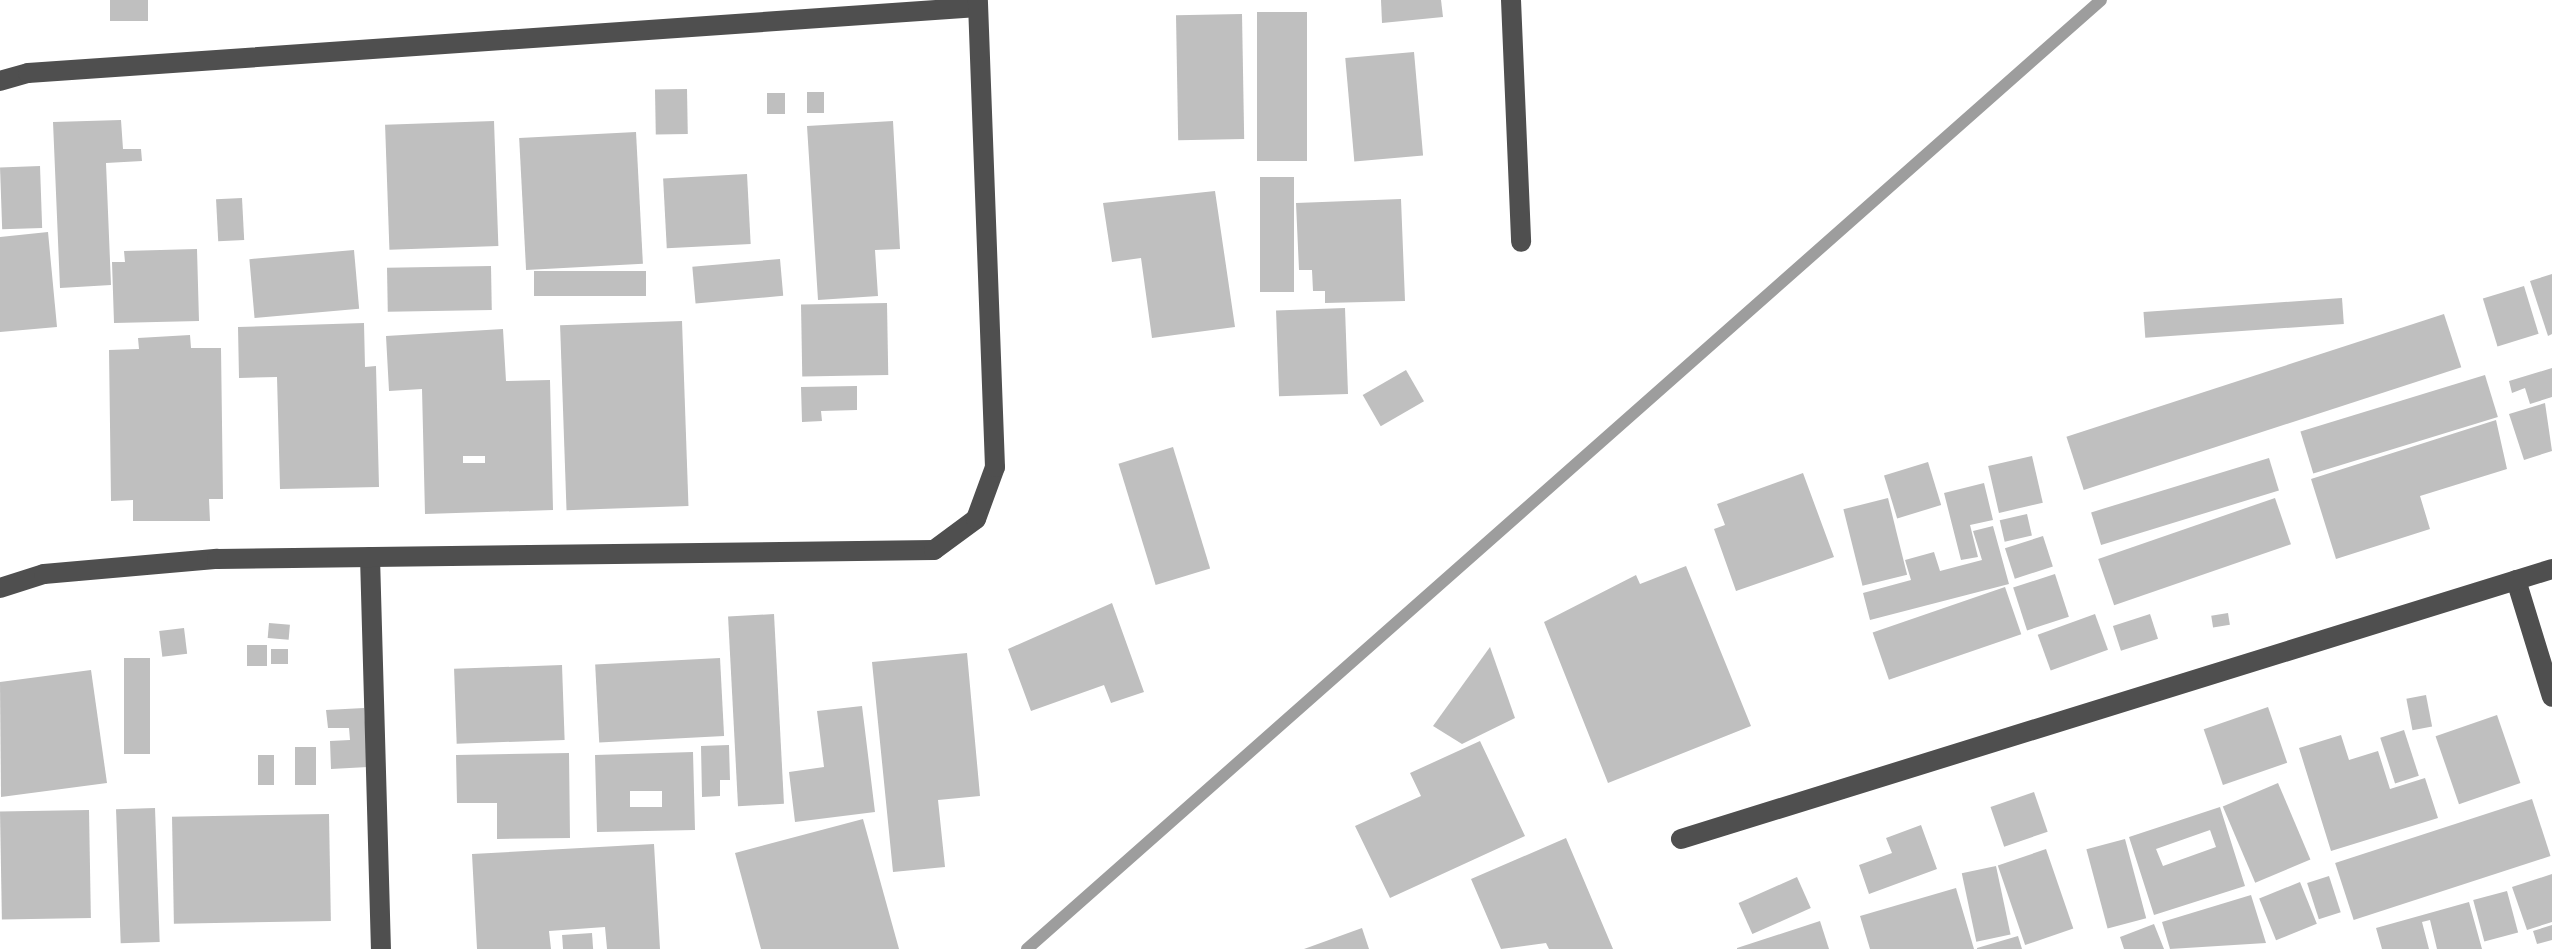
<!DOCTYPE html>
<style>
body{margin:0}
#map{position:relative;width:2552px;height:949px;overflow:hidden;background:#fff;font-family:"Nunito Sans",sans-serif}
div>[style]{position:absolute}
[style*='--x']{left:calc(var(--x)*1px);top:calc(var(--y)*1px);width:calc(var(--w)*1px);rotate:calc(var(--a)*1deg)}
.stream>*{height:12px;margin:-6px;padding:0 6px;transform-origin:6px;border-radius:6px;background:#9d9d9d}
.building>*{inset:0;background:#bfbfbf;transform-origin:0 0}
.minor>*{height:20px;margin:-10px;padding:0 10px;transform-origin:10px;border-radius:10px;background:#4f4f4f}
span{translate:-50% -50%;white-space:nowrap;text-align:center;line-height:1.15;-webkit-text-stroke:7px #fff;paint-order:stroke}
</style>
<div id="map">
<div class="stream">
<i style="--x:1027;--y:949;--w:1433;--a:-41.46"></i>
</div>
<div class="building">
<i style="left:110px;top:0;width:38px;height:21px"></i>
<i style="clip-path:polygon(1381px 0,1441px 0,1443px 17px,1382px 23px)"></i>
<i style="left:1257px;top:12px;width:50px;height:149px"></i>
<i style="left:1242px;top:14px;width:125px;height:66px;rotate:89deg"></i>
<i style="left:1414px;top:52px;width:104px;height:69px;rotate:85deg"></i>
<i style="left:687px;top:89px;width:45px;height:32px;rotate:89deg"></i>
<i style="left:807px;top:92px;width:17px;height:21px"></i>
<i style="left:767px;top:93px;width:18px;height:21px"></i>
<i style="clip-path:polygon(121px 120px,123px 149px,141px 149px,142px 161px,106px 163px,111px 285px,60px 288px,53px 122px)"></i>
<i style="left:494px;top:121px;width:125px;height:109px;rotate:88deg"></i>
<i style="clip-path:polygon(893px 121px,900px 249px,875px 250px,878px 296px,818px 300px,807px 126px)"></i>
<i style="left:636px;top:132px;width:132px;height:117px;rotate:87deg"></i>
<i style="left:40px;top:166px;width:62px;height:40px;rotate:88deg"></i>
<i style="left:747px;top:174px;width:70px;height:84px;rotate:87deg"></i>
<i style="left:1260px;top:177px;width:34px;height:115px"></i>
<i style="clip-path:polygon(1215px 191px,1235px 327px,1152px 338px,1141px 258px,1112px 262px,1103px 203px)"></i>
<i style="left:242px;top:198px;width:42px;height:26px;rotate:87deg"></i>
<i style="clip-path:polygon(1401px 199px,1405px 301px,1325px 303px,1325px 291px,1313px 291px,1312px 270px,1299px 270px,1296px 203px)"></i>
<i style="clip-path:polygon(48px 232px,57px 327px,0 332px,0 237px)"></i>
<i style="clip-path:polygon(197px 249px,199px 321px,114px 323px,112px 262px,125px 262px,124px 251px)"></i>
<i style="left:354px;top:250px;width:59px;height:105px;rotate:85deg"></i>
<i style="left:780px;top:259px;width:37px;height:88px;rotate:85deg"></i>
<i style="left:491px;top:266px;width:44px;height:104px;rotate:89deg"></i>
<i style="left:646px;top:271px;width:25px;height:112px;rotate:90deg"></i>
<i style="clip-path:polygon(2552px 274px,2552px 334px,2548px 336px,2530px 281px)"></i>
<i style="left:2524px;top:286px;width:50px;height:43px;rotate:73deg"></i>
<i style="left:2342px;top:298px;width:26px;height:199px;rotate:86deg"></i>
<i style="left:887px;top:303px;width:72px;height:86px;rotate:89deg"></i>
<i style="left:1345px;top:308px;width:86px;height:69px;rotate:88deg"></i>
<i style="left:2444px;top:314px;width:56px;height:397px;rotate:72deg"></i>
<i style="left:682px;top:321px;width:185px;height:122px;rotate:88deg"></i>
<i style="clip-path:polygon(364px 323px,365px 367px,376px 366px,379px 487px,280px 489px,277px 377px,239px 378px,238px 327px)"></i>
<i style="clip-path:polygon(evenodd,503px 329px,506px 381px,550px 380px,553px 510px,425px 514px,422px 389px,389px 391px,386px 336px,503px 329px,463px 456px,485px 456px,485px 463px,463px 463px,463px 456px)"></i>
<i style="clip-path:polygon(190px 335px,191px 348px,221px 348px,223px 499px,209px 499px,210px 521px,133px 521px,133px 500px,111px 501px,109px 350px,139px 349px,138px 338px)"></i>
<i style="clip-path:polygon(2552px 368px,2552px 397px,2530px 404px,2525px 388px,2512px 393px,2509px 381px)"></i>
<i style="left:1406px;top:370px;width:36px;height:50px;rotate:60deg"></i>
<i style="left:2485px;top:375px;width:44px;height:193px;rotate:73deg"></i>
<i style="clip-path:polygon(857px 386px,857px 410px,821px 411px,822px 421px,802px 422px,801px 387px)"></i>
<i style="clip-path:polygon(2545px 403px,2552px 451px,2524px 460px,2509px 414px)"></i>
<i style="clip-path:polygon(2496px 420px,2507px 469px,2420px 496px,2430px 529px,2336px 559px,2311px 479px)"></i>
<i style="left:1173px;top:447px;width:127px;height:57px;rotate:73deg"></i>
<i style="left:2032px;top:456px;width:48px;height:45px;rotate:77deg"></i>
<i style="left:2269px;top:458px;width:34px;height:186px;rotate:73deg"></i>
<i style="left:1928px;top:462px;width:45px;height:46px;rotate:73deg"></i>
<i style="clip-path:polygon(1803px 473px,1834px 557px,1736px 591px,1714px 529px,1725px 525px,1717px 504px)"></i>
<i style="clip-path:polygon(1984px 483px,1993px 520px,1970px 525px,1978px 557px,1961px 560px,1944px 493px)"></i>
<i style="left:1888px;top:498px;width:79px;height:46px;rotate:76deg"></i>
<i style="left:2275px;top:498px;width:49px;height:187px;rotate:71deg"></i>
<i style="left:2027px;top:514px;width:22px;height:28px;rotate:77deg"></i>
<i style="clip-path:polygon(1993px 526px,2009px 584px,1870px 620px,1863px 593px,1911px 580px,1905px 560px,1934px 552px,1940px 571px,1982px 560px,1973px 531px)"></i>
<i style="left:2043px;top:536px;width:32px;height:40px;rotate:72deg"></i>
<i style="clip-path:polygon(1686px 566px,1751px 726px,1608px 783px,1544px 622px,1636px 575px,1640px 584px)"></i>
<i style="left:2055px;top:574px;width:45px;height:44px;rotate:72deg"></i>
<i style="left:2005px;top:587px;width:50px;height:140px;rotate:71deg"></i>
<i style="clip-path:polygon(1112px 603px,1144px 692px,1111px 703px,1104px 685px,1031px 711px,1008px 649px)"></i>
<i style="left:2228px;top:613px;width:12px;height:17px;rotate:81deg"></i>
<i style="left:774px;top:614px;width:190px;height:46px;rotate:87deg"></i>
<i style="left:2095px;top:614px;width:38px;height:61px;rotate:70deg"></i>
<i style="left:2150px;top:614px;width:26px;height:39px;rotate:72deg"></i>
<i style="left:269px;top:623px;width:21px;height:15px;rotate:5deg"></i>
<i style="left:184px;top:628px;width:26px;height:25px;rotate:83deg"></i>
<i style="left:247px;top:645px;width:20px;height:21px"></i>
<i style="clip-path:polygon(1490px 647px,1515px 718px,1462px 744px,1433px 726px)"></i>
<i style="left:271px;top:649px;width:17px;height:15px"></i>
<i style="clip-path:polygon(967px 653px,980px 796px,938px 800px,945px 867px,893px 872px,872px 662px)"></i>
<i style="left:124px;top:658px;width:26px;height:96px"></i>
<i style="left:720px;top:658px;width:78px;height:125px;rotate:87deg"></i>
<i style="left:562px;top:665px;width:75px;height:108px;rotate:88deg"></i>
<i style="clip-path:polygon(91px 670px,107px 783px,1px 797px,0 682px)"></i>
<i style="left:2426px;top:695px;width:32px;height:20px;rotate:79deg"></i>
<i style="clip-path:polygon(862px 706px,875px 812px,795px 822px,789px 772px,824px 767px,817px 711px)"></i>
<i style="left:2268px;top:707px;width:59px;height:68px;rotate:71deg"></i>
<i style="clip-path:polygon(364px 708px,368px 767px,331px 769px,330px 741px,350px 740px,349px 728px,328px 728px,326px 710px)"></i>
<i style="left:2497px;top:715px;width:72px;height:65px;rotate:71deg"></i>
<i style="left:2404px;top:730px;width:48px;height:25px;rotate:72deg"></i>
<i style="clip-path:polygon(2341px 735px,2349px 760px,2378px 751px,2390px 789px,2425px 778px,2438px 818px,2331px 851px,2299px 748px)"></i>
<i style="clip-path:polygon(1480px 741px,1525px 836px,1390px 898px,1355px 826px,1421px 796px,1410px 773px)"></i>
<i style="clip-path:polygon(729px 745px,730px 780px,720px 780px,720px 796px,702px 797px,701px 746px)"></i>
<i style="left:316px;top:747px;width:38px;height:21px;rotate:90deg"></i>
<i style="clip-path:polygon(evenodd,693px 752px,695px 830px,597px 832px,595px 755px,693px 752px,630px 791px,662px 791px,662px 807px,630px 807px,630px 791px)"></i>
<i style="clip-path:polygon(569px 753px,570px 838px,497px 839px,497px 803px,457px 803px,456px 755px)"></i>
<i style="left:258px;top:755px;width:16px;height:30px"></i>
<i style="left:2278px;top:783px;width:83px;height:60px;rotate:67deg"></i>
<i style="left:2034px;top:792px;width:42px;height:46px;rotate:71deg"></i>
<i style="left:2532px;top:799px;width:60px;height:207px;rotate:72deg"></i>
<i style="clip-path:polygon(evenodd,2220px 807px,2245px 886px,2154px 915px,2129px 837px,2220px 807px,2210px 830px,2216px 847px,2163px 866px,2156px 849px,2210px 830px)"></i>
<i style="left:155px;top:808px;width:134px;height:39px;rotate:88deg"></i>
<i style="left:89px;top:810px;width:108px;height:89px;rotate:89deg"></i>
<i style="left:329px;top:814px;width:107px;height:157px;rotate:89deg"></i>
<i style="clip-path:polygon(863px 819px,899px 949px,761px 949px,735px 853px)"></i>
<i style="clip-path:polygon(1921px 825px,1937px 869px,1869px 894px,1859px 865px,1892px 853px,1886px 838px)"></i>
<i style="clip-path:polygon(1566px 838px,1613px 949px,1549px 949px,1546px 943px,1501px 949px,1471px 879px)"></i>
<i style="left:2125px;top:839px;width:82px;height:40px;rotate:75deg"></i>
<i style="clip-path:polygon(654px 844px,660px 949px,607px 949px,605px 927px,549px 931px,551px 949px,477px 949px,472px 854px)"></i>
<i style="left:2046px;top:849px;width:84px;height:51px;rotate:71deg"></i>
<i style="left:1996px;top:866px;width:70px;height:35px;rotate:78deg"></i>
<i style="clip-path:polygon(2552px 874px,2552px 922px,2527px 930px,2512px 887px)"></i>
<i style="left:2329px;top:876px;width:38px;height:23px;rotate:72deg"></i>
<i style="left:1797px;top:877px;width:34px;height:64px;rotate:66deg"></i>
<i style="left:2300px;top:882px;width:45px;height:44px;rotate:68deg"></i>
<i style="clip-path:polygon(1956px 888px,1974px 949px,1870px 949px,1860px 916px)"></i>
<i style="left:2507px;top:891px;width:43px;height:35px;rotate:75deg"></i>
<i style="clip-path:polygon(2251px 895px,2266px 943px,2170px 949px,2162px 922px)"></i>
<i style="clip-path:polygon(2469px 902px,2482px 949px,2437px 949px,2430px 920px,2422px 922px,2429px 949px,2382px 949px,2376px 928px)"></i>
<i style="clip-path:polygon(1820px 921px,1829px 949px,1737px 949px,1737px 948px)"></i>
<i style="clip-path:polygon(2154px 924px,2164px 949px,2124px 949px,2120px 937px)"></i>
<i style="clip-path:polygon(2552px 925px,2552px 940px,2537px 944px,2533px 931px)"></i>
<i style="clip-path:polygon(1362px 928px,1369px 949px,1304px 949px)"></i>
<i style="left:592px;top:933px;width:16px;height:30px;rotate:86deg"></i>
<i style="clip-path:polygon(2018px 936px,2022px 949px,1977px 949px,1977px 948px)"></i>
</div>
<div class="minor">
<i style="--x:1511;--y:0;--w:242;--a:87.6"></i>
<i style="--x:0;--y:81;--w:29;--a:-16"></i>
<i style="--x:28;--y:73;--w:952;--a:-3.97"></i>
<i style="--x:370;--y:557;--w:392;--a:88.4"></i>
<i style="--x:2516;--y:580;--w:122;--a:72.9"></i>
<i style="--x:0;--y:588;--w:46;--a:-17.7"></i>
<i style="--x:44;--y:574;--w:174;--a:-5"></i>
<i style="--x:217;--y:559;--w:717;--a:-0.72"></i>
<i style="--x:934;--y:550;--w:52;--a:-36.4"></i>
<i style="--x:976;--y:519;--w:55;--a:-69.9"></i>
<i style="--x:995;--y:467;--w:467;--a:-92.1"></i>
<i style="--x:1681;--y:839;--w:912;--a:-17.22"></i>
</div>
</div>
